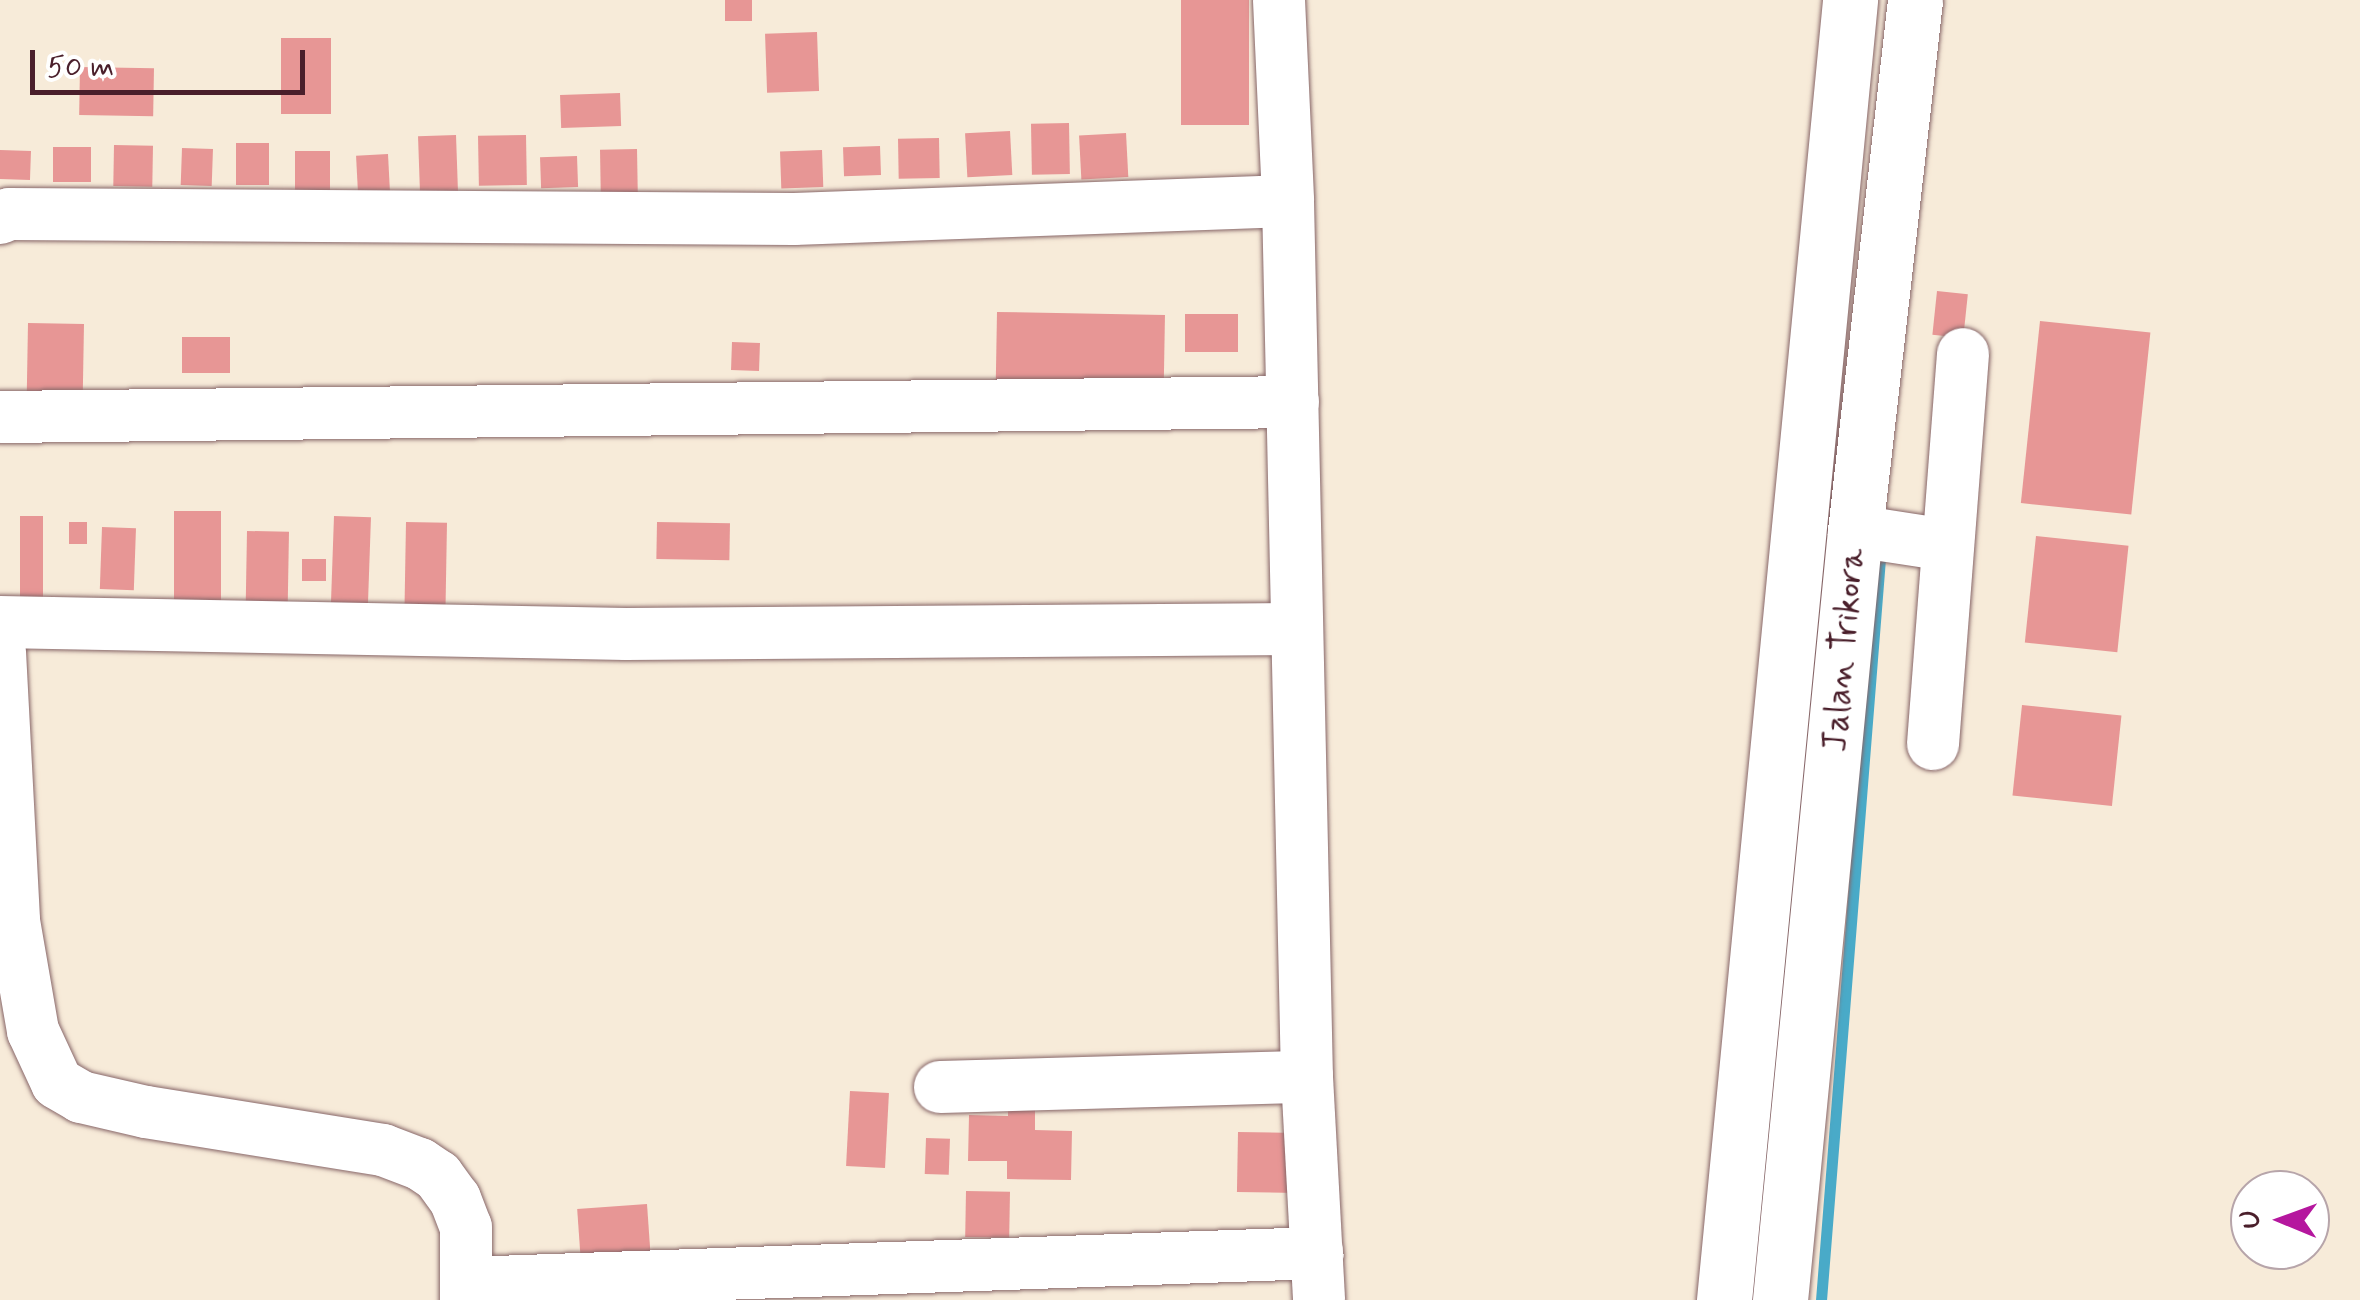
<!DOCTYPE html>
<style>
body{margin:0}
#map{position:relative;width:2360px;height:1300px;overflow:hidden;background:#f7ebd9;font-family:Mynerve,sans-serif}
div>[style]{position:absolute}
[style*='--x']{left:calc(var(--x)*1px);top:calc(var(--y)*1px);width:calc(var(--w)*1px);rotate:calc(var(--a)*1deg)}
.stream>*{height:11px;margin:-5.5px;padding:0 5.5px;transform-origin:5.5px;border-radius:5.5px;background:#49aac8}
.building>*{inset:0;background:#e79695;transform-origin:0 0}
.roads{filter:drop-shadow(0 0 2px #876668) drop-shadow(0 0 2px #876668)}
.minor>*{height:52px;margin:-26px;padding:0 26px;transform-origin:26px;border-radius:26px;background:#fff}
.major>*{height:55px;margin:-27.5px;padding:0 27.5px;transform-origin:27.5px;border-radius:27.5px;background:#fff}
span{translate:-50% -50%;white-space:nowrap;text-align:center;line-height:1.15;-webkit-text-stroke:10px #fff;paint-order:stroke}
.street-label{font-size:35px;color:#4a1f2b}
.north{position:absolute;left:2230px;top:1170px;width:100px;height:100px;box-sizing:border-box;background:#fff;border:2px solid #b7a5aa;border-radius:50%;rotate:271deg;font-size:28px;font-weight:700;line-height:40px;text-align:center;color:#4a1f2b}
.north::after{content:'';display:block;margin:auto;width:35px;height:45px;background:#b5179e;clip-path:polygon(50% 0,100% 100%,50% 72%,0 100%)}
.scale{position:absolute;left:30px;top:50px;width:275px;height:45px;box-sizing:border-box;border:5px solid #4a1f2b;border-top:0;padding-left:12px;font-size:30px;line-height:35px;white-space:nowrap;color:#4a1f2b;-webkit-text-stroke:8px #fff;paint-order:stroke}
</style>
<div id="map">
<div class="stream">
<i style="--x:1821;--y:1300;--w:756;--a:-85.45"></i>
</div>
<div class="building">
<i style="left:725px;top:0;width:27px;height:21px"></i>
<i style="left:1181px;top:0;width:68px;height:125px"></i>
<i style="left:817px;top:32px;width:59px;height:52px;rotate:88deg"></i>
<i style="left:281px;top:38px;width:50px;height:76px"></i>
<i style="left:80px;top:67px;width:74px;height:48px;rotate:1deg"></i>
<i style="left:620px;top:93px;width:33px;height:60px;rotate:88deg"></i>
<i style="left:1069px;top:123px;width:51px;height:38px;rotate:89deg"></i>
<i style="left:1010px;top:131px;width:44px;height:45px;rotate:87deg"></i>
<i style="left:1126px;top:133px;width:44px;height:47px;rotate:87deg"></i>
<i style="left:456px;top:135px;width:56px;height:38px;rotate:88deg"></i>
<i style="left:526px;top:135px;width:50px;height:48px;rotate:89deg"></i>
<i style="left:939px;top:138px;width:40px;height:41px;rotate:89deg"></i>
<i style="left:236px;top:143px;width:33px;height:42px"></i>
<i style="left:114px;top:145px;width:39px;height:41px;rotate:1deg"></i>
<i style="left:880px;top:146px;width:29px;height:37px;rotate:88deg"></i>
<i style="left:53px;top:147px;width:38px;height:35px"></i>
<i style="left:182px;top:148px;width:31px;height:37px;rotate:2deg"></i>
<i style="left:637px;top:149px;width:44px;height:37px;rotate:89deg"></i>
<i style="left:0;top:150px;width:31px;height:29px;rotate:2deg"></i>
<i style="left:822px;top:150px;width:37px;height:42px;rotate:88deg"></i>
<i style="left:295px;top:151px;width:35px;height:42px"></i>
<i style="left:388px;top:154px;width:42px;height:32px;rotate:87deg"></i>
<i style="left:577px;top:156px;width:31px;height:37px;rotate:88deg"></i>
<i style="left:1937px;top:291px;width:31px;height:44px;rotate:6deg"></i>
<i style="left:997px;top:312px;width:168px;height:75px;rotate:1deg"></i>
<i style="left:1185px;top:314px;width:53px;height:38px"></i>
<i style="left:2040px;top:321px;width:111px;height:183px;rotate:6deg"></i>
<i style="left:28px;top:323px;width:56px;height:68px;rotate:1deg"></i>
<i style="left:182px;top:337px;width:48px;height:36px"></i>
<i style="left:732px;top:342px;width:28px;height:28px;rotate:2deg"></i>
<i style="left:174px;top:511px;width:47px;height:110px"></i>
<i style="left:20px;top:516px;width:23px;height:91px"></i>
<i style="left:334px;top:516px;width:37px;height:109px;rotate:2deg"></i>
<i style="left:69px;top:522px;width:18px;height:22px"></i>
<i style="left:406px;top:522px;width:41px;height:93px;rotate:1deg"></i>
<i style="left:657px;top:522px;width:73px;height:37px;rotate:1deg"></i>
<i style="left:102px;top:527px;width:34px;height:62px;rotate:2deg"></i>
<i style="left:247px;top:531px;width:42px;height:89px;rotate:1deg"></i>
<i style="left:2036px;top:536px;width:93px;height:107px;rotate:6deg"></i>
<i style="left:302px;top:559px;width:24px;height:22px"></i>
<i style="left:2022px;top:705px;width:100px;height:91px;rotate:6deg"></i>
<i style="left:850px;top:1091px;width:39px;height:75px;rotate:3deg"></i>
<i style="clip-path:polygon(1008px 1101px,1035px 1101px,1035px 1130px,1072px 1131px,1071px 1180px,1007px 1179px,1007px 1161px,968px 1161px,969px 1115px,1008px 1116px)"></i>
<i style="left:1238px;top:1132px;width:61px;height:60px;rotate:1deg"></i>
<i style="left:926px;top:1138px;width:24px;height:36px;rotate:2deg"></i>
<i style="left:966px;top:1191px;width:44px;height:46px;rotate:1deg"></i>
<i style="left:647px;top:1204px;width:59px;height:70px;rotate:86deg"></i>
</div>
<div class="roads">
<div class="minor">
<i style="--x:1279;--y:0;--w:201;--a:87.4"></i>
<i style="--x:1288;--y:201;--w:876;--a:88.76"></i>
<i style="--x:1307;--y:1077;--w:223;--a:86.9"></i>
<i style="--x:0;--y:218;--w:10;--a:-24"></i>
<i style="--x:9;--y:214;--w:785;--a:0.36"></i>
<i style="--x:794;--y:219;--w:494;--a:-2.1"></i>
<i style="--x:0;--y:417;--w:1293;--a:-0.66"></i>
<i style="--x:1855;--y:531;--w:92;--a:8.7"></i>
<i style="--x:0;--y:622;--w:626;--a:1.1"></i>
<i style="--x:626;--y:634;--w:671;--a:-0.43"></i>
<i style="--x:0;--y:652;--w:269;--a:87"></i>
<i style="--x:14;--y:921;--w:112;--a:80.2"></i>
<i style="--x:33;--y:1031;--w:57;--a:65.2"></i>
<i style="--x:57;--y:1083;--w:28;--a:30"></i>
<i style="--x:81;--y:1097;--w:67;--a:13"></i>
<i style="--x:146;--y:1112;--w:240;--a:9.1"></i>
<i style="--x:383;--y:1150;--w:40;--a:21"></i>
<i style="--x:420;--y:1164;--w:22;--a:34"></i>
<i style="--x:438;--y:1176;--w:29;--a:54"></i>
<i style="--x:455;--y:1199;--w:30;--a:69"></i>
<i style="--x:466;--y:1227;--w:73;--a:90"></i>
<i style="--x:1933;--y:744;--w:391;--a:-85.6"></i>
<i style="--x:940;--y:1087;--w:367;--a:-1.6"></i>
<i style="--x:467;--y:1283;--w:851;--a:-2.02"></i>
</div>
<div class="major">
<i style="--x:1724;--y:1300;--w:1306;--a:-84.46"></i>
<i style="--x:1780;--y:1300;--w:773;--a:-84.43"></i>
<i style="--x:1855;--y:531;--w:534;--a:-83.55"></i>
</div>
</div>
<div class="street-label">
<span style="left:1844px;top:650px;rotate:-85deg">Jalan Trikora</span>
</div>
<div class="north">U</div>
<div class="scale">50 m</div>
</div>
